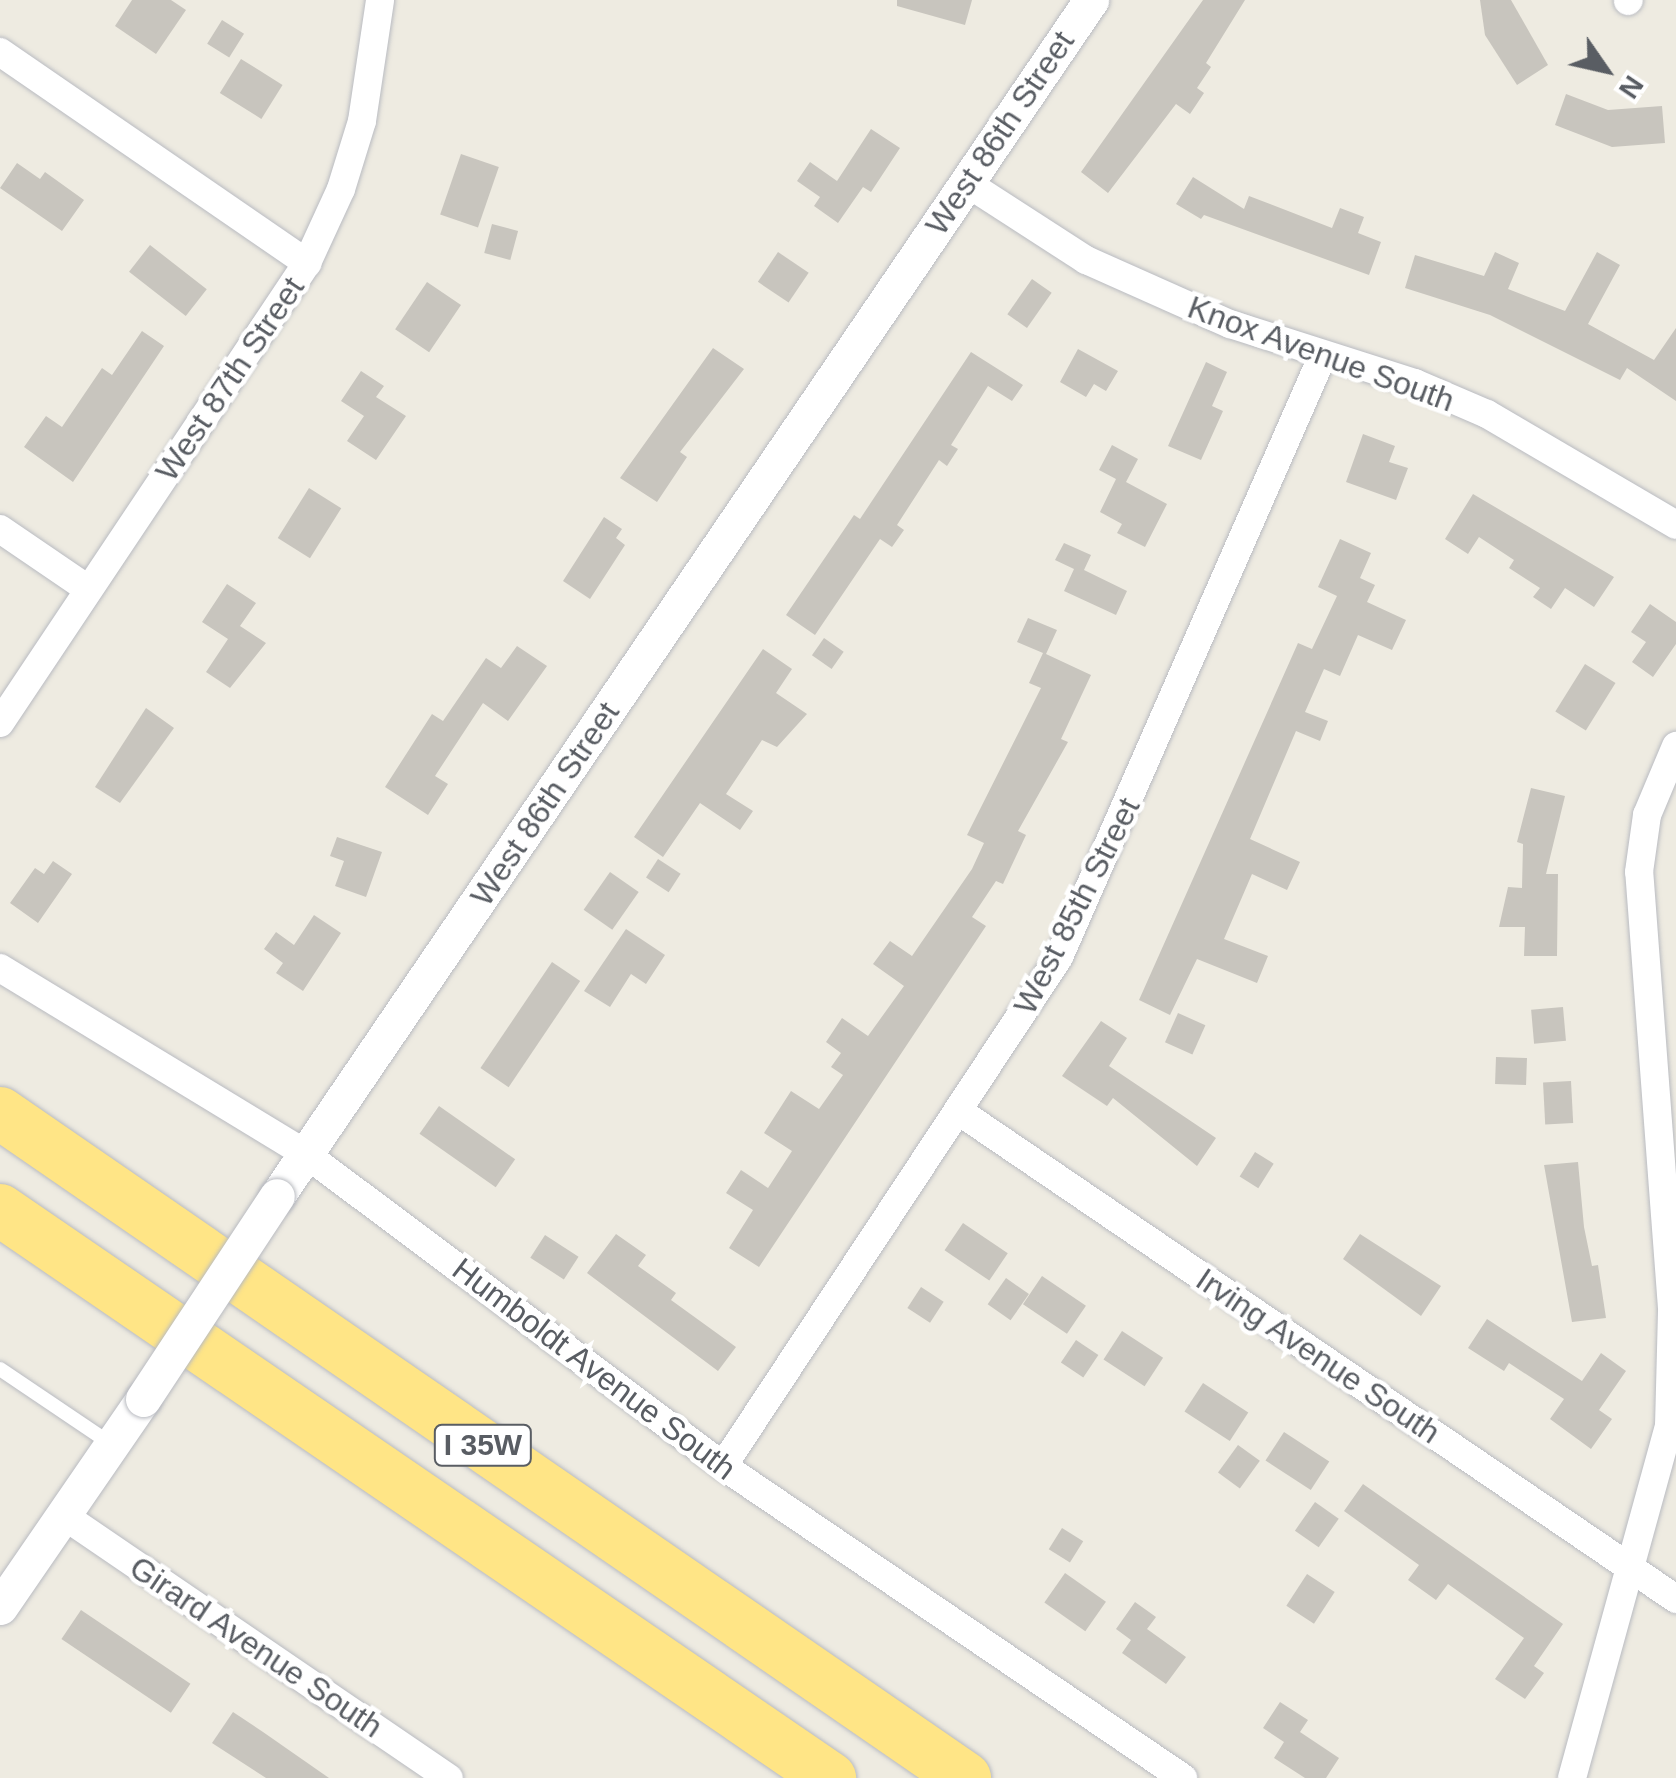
<!DOCTYPE html>
<style>
body{margin:0}
#map{position:relative;width:1676px;height:1778px;overflow:hidden;background:#eeebe1;font-family:Helvetica,sans-serif}
div>[style]{position:absolute}
[style*='--x']{left:calc(var(--x)*1px);top:calc(var(--y)*1px);width:calc(var(--w)*1px);rotate:calc(var(--a)*1deg)}
.building>*{inset:0;background:#c8c5be;transform-origin:0 0}
.roads{filter:drop-shadow(0 0 2px #b9bbc1) drop-shadow(0 0 2px #b9bbc1)}
.service>*{height:14px;margin:-7px;padding:0 7px;transform-origin:7px;border-radius:7px;background:#fff}
.minor>*{height:28px;margin:-14px;padding:0 14px;transform-origin:14px;border-radius:14px;background:#fff}
.tertiary>*{height:35px;margin:-17.5px;padding:0 17.5px;transform-origin:17.5px;border-radius:17.5px;background:#fff}
.motorway>*{height:52px;margin:-26px;padding:0 26px;transform-origin:26px;border-radius:26px;background:#ffe586}
.bridges{filter:drop-shadow(0 0 2px #b9bbc1) drop-shadow(0 0 2px #b9bbc1)}
.tertiary-bridge>*{height:35px;margin:-17.5px;padding:0 17.5px;transform-origin:17.5px;border-radius:17.5px;background:#fff}
span{translate:-50% -50%;white-space:nowrap;text-align:center;line-height:1.15;-webkit-text-stroke:9px #fff;paint-order:stroke}
.shield-label span{padding:2px 8px;background:#fff;border:2px solid;border-radius:8px;-webkit-text-stroke-width:0}
.shield-label{font-size:30px;color:#595d63;font-weight:700}
.street-label{font-size:32px;color:#595d63}
.north{position:absolute;left:1556px;top:20px;width:100px;height:100px;-webkit-text-stroke:8px #fff;paint-order:stroke;rotate:124deg;font-size:28px;font-weight:700;line-height:40px;text-align:center;color:#595d63}
.north::after{content:'';display:block;margin:auto;width:35px;height:45px;background:#595d63;clip-path:polygon(50% 0,100% 100%,50% 72%,0 100%)}
</style>
<div id="map">
<div class="building">
<i style="clip-path:polygon(132px 0,171px 0,186px 10px,156px 54px,115px 26px)"></i>
<i style="clip-path:polygon(897px 0,972px 0,965px 25px,897px 6px)"></i>
<i style="clip-path:polygon(1203px 0,1245px 0,1206px 63px,1211px 67px,1197px 88px,1204px 93px,1190px 114px,1176px 104px,1108px 193px,1081px 172px)"></i>
<i style="clip-path:polygon(1480px 0,1511px 0,1548px 65px,1517px 85px,1485px 35px)"></i>
<i style="left:222px;top:20px;width:26px;height:28px;rotate:32deg"></i>
<i style="left:241px;top:59px;width:49px;height:40px;rotate:32deg"></i>
<i style="clip-path:polygon(1566px 94px,1608px 110px,1662px 106px,1665px 143px,1612px 147px,1555px 125px)"></i>
<i style="clip-path:polygon(871px 129px,900px 148px,871px 192px,863px 187px,838px 223px,814px 206px,820px 197px,797px 181px,810px 162px,837px 181px)"></i>
<i style="left:461px;top:154px;width:40px;height:64px;rotate:19deg"></i>
<i style="clip-path:polygon(17px 163px,40px 179px,45px 172px,84px 200px,62px 231px,0 188px)"></i>
<i style="clip-path:polygon(1193px 177px,1244px 209px,1249px 196px,1332px 228px,1340px 208px,1364px 217px,1358px 233px,1381px 242px,1369px 275px,1204px 215px,1201px 219px,1176px 204px)"></i>
<i style="left:492px;top:224px;width:27px;height:30px;rotate:15deg"></i>
<i style="left:150px;top:245px;width:72px;height:34px;rotate:38deg"></i>
<i style="left:778px;top:252px;width:37px;height:36px;rotate:34deg"></i>
<i style="clip-path:polygon(1495px 252px,1519px 263px,1508px 289px,1565px 311px,1597px 252px,1620px 265px,1588px 324px,1654px 360px,1676px 328px,1676px 401px,1627px 368px,1620px 380px,1490px 315px,1405px 288px,1415px 255px,1484px 276px)"></i>
<i style="left:1032px;top:279px;width:24px;height:43px;rotate:35deg"></i>
<i style="left:427px;top:282px;width:41px;height:57px;rotate:34deg"></i>
<i style="clip-path:polygon(142px 331px,164px 346px,73px 482px,24px 447px,46px 416px,62px 427px,102px 368px,112px 375px)"></i>
<i style="clip-path:polygon(713px 348px,744px 369px,680px 452px,687px 457px,657px 502px,620px 478px)"></i>
<i style="clip-path:polygon(1078px 349px,1118px 371px,1106px 391px,1094px 384px,1086px 397px,1060px 382px)"></i>
<i style="clip-path:polygon(971px 352px,1023px 385px,1012px 401px,988px 386px,951px 445px,958px 449px,947px 466px,939px 460px,897px 525px,904px 530px,892px 547px,880px 539px,815px 635px,786px 615px,854px 515px,860px 519px)"></i>
<i style="clip-path:polygon(1206px 362px,1227px 372px,1212px 406px,1223px 411px,1201px 460px,1168px 446px)"></i>
<i style="clip-path:polygon(361px 371px,384px 386px,376px 397px,406px 416px,376px 460px,347px 441px,364px 416px,341px 401px)"></i>
<i style="clip-path:polygon(1363px 434px,1395px 446px,1389px 462px,1408px 468px,1396px 500px,1346px 482px)"></i>
<i style="clip-path:polygon(1112px 445px,1138px 459px,1126px 482px,1167px 504px,1145px 547px,1117px 533px,1122px 524px,1100px 512px,1116px 479px,1099px 470px)"></i>
<i style="left:309px;top:488px;width:38px;height:59px;rotate:32deg"></i>
<i style="clip-path:polygon(1473px 494px,1614px 577px,1594px 607px,1565px 588px,1551px 609px,1533px 597px,1540px 588px,1509px 568px,1514px 560px,1479px 537px,1468px 554px,1445px 539px)"></i>
<i style="clip-path:polygon(604px 517px,622px 529px,616px 538px,625px 545px,590px 599px,563px 581px)"></i>
<i style="clip-path:polygon(1340px 539px,1371px 553px,1360px 578px,1375px 585px,1367px 602px,1406px 620px,1392px 650px,1358px 635px,1340px 676px,1324px 669px,1305px 712px,1328px 721px,1320px 741px,1296px 731px,1250px 839px,1300px 862px,1287px 890px,1252px 874px,1224px 939px,1268px 956px,1257px 983px,1197px 959px,1170px 1015px,1139px 1000px,1298px 643px,1312px 649px,1337px 596px,1318px 587px)"></i>
<i style="clip-path:polygon(1064px 543px,1091px 555px,1084px 570px,1127px 591px,1116px 615px,1064px 591px,1074px 569px,1055px 560px)"></i>
<i style="clip-path:polygon(227px 584px,256px 603px,240px 626px,266px 643px,230px 688px,206px 672px,228px 639px,202px 622px)"></i>
<i style="clip-path:polygon(1650px 604px,1676px 622px,1676px 644px,1653px 677px,1632px 662px,1646px 642px,1631px 632px)"></i>
<i style="clip-path:polygon(1028px 618px,1057px 630px,1046px 654px,1091px 675px,1061px 739px,1068px 742px,1018px 831px,1026px 835px,1003px 884px,996px 881px,972px 917px,986px 926px,759px 1267px,729px 1248px,753px 1210px,726px 1193px,741px 1170px,768px 1188px,792px 1151px,764px 1133px,791px 1091px,819px 1109px,843px 1075px,831px 1067px,841px 1053px,826px 1042px,842px 1018px,868px 1036px,904px 986px,873px 964px,890px 941px,912px 956px,972px 869px,984px 843px,967px 835px,1041px 688px,1029px 683px,1043px 653px,1017px 642px)"></i>
<i style="left:824px;top:638px;width:24px;height:21px;rotate:35deg"></i>
<i style="clip-path:polygon(517px 646px,547px 666px,508px 721px,483px 703px,435px 776px,448px 784px,428px 815px,385px 787px,432px 714px,443px 721px,486px 658px,501px 668px)"></i>
<i style="clip-path:polygon(763px 649px,792px 669px,776px 693px,807px 714px,777px 747px,762px 740px,726px 794px,753px 811px,740px 830px,700px 803px,663px 857px,634px 837px)"></i>
<i style="left:1585px;top:664px;width:36px;height:56px;rotate:32deg"></i>
<i style="clip-path:polygon(146px 708px,174px 728px,120px 803px,95px 787px)"></i>
<i style="clip-path:polygon(1531px 788px,1565px 796px,1546px 874px,1558px 874px,1557px 956px,1524px 956px,1525px 927px,1499px 927px,1508px 887px,1522px 888px,1523px 844px,1517px 842px)"></i>
<i style="clip-path:polygon(337px 837px,382px 852px,366px 897px,335px 886px,344px 861px,330px 856px)"></i>
<i style="left:658px;top:859px;width:27px;height:22px;rotate:33deg"></i>
<i style="clip-path:polygon(53px 861px,72px 874px,38px 923px,10px 903px,35px 868px,44px 874px)"></i>
<i style="left:610px;top:872px;width:35px;height:46px;rotate:35deg"></i>
<i style="clip-path:polygon(314px 915px,341px 933px,303px 991px,276px 973px,283px 963px,264px 949px,276px 932px,294px 945px)"></i>
<i style="clip-path:polygon(626px 929px,665px 955px,646px 984px,631px 974px,610px 1007px,584px 991px)"></i>
<i style="left:552px;top:962px;width:34px;height:128px;rotate:34deg"></i>
<i style="left:1563px;top:1007px;width:34px;height:32px;rotate:85deg"></i>
<i style="left:1178px;top:1013px;width:30px;height:32px;rotate:24deg"></i>
<i style="clip-path:polygon(1101px 1021px,1127px 1038px,1109px 1066px,1216px 1138px,1197px 1166px,1113px 1098px,1107px 1106px,1062px 1076px)"></i>
<i style="left:1496px;top:1057px;width:31px;height:27px;rotate:2deg"></i>
<i style="left:1571px;top:1081px;width:42px;height:28px;rotate:87deg"></i>
<i style="left:439px;top:1106px;width:93px;height:34px;rotate:35deg"></i>
<i style="left:1255px;top:1152px;width:22px;height:29px;rotate:32deg"></i>
<i style="clip-path:polygon(1578px 1162px,1584px 1227px,1592px 1266px,1598px 1265px,1606px 1318px,1572px 1322px,1544px 1165px)"></i>
<i style="left:963px;top:1223px;width:54px;height:33px;rotate:34deg"></i>
<i style="clip-path:polygon(616px 1234px,646px 1255px,638px 1266px,676px 1293px,671px 1300px,736px 1347px,718px 1371px,587px 1273px)"></i>
<i style="clip-path:polygon(1360px 1234px,1441px 1286px,1421px 1316px,1343px 1259px)"></i>
<i style="left:545px;top:1235px;width:40px;height:27px;rotate:33deg"></i>
<i style="left:1042px;top:1276px;width:53px;height:34px;rotate:34deg"></i>
<i style="left:1006px;top:1278px;width:28px;height:32px;rotate:35deg"></i>
<i style="left:921px;top:1287px;width:27px;height:25px;rotate:33deg"></i>
<i style="clip-path:polygon(1487px 1319px,1582px 1381px,1601px 1353px,1626px 1371px,1599px 1410px,1612px 1419px,1591px 1449px,1550px 1419px,1564px 1399px,1509px 1363px,1504px 1371px,1468px 1348px)"></i>
<i style="left:1122px;top:1331px;width:49px;height:34px;rotate:33deg"></i>
<i style="left:1076px;top:1340px;width:27px;height:27px;rotate:34deg"></i>
<i style="left:1203px;top:1383px;width:54px;height:34px;rotate:33deg"></i>
<i style="left:1284px;top:1432px;width:54px;height:34px;rotate:33deg"></i>
<i style="left:1238px;top:1445px;width:27px;height:34px;rotate:36deg"></i>
<i style="clip-path:polygon(1363px 1484px,1563px 1624px,1534px 1666px,1544px 1673px,1525px 1699px,1495px 1679px,1524px 1638px,1448px 1584px,1436px 1600px,1408px 1580px,1419px 1565px,1344px 1511px)"></i>
<i style="left:1315px;top:1502px;width:29px;height:35px;rotate:35deg"></i>
<i style="left:1062px;top:1528px;width:25px;height:25px;rotate:32deg"></i>
<i style="left:1065px;top:1573px;width:50px;height:36px;rotate:35deg"></i>
<i style="left:1307px;top:1574px;width:33px;height:38px;rotate:33deg"></i>
<i style="clip-path:polygon(1135px 1602px,1156px 1617px,1147px 1629px,1186px 1657px,1166px 1684px,1122px 1653px,1131px 1640px,1116px 1629px)"></i>
<i style="left:81px;top:1610px;width:132px;height:35px;rotate:34deg"></i>
<i style="clip-path:polygon(1280px 1702px,1308px 1720px,1300px 1732px,1339px 1758px,1326px 1778px,1305px 1778px,1274px 1758px,1284px 1742px,1263px 1728px)"></i>
<i style="clip-path:polygon(233px 1712px,263px 1732px,329px 1778px,266px 1778px,212px 1743px)"></i>
</div>
<div class="roads">
<div class="service">
<i style="--x:0;--y:1369;--w:134;--a:34"></i>
</div>
<div class="minor">
<i style="--x:1628;--y:1;--w:1;--a:-45"></i>
<i style="--x:0;--y:52;--w:373;--a:34.5"></i>
<i style="--x:967;--y:183;--w:142;--a:32.9"></i>
<i style="--x:1086;--y:260;--w:158;--a:24"></i>
<i style="--x:1230;--y:324;--w:194;--a:17.7"></i>
<i style="--x:1415;--y:383;--w:78;--a:23.3"></i>
<i style="--x:1487;--y:414;--w:219;--a:30.4"></i>
<i style="--x:0;--y:529;--w:107;--a:34.3"></i>
<i style="--x:0;--y:723;--w:553;--a:-56.28"></i>
<i style="--x:307;--y:263;--w:81;--a:-65.3"></i>
<i style="--x:341;--y:189;--w:71;--a:-72.8"></i>
<i style="--x:362;--y:121;--w:122;--a:-81.5"></i>
<i style="--x:0;--y:968;--w:359;--a:31.3"></i>
<i style="--x:307;--y:1155;--w:519;--a:36.78"></i>
<i style="--x:723;--y:1466;--w:556;--a:34.15"></i>
<i style="--x:960;--y:1112;--w:866;--a:34.22"></i>
<i style="--x:723;--y:1466;--w:610;--a:-56.57"></i>
<i style="--x:1059;--y:957;--w:657;--a:-66.32"></i>
<i style="--x:63;--y:1515;--w:467;--a:34.3"></i>
<i style="--x:1572;--y:1778;--w:365;--a:-74.6"></i>
<i style="--x:1669;--y:1426;--w:118;--a:-88.5"></i>
<i style="--x:1672;--y:1308;--w:437;--a:-94.3"></i>
<i style="--x:1639;--y:872;--w:58;--a:-82"></i>
<i style="--x:1647;--y:815;--w:75;--a:-67.2"></i>
</div>
<div class="tertiary">
<i style="--x:277;--y:1196;--w:1447;--a:-55.76"></i>
<i style="--x:0;--y:1607;--w:252;--a:-55.5"></i>
</div>
<div class="motorway">
<i style="--x:0;--y:1113;--w:1172;--a:34.57"></i>
<i style="--x:0;--y:1210;--w:1006;--a:34.39"></i>
</div>
</div>
<div class="bridges">
<div class="tertiary-bridge">
<i style="--x:143;--y:1399;--w:243;--a:-56.6"></i>
</div>
</div>
<div class="shield-label">
<span style="left:483px;top:1445px">I 35W</span>
</div>
<div class="street-label">
<span style="left:1000px;top:133px;rotate:-56deg">West 86th Street</span>
<span style="left:1321px;top:354px;rotate:20deg">Knox Avenue South</span>
<span style="left:230px;top:379px;rotate:-56deg">West 87th Street</span>
<span style="left:545px;top:804px;rotate:-56deg">West 86th Street</span>
<span style="left:1077px;top:906px;rotate:-63deg">West 85th Street</span>
<span style="left:1318px;top:1356px;rotate:34deg">Irving Avenue South</span>
<span style="left:594px;top:1369px;rotate:37deg">Humboldt Avenue South</span>
<span style="left:256px;top:1647px;rotate:34deg">Girard Avenue South</span>
</div>
<div class="north">N</div>
</div>
